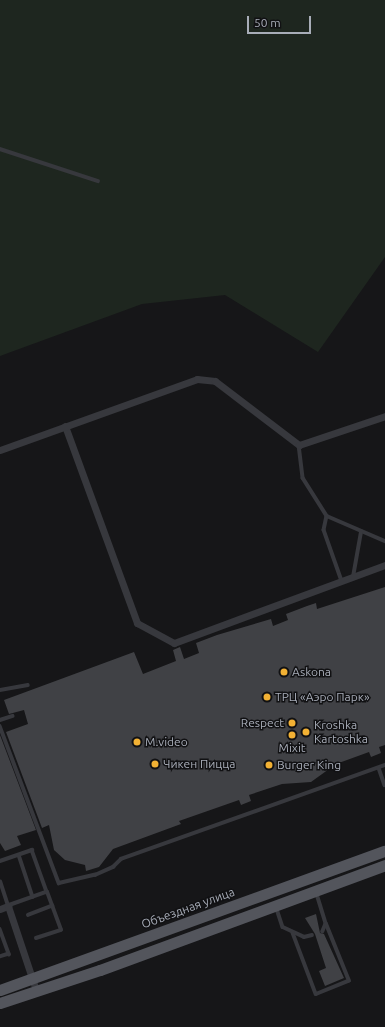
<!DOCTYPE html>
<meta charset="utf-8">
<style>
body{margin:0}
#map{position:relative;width:385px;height:1027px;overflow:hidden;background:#161618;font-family:Ubuntu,sans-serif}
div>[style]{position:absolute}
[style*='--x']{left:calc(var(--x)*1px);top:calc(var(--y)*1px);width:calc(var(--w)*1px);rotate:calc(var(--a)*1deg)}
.green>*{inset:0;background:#1e261f}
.building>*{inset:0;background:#404145}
.lane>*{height:3.5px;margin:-1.75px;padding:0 1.75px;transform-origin:1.75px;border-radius:1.75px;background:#37383d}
.street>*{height:7px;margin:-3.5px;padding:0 3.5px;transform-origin:3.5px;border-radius:3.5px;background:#37383d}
.primary>*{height:11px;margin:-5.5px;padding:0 5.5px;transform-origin:5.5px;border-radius:5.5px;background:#53555c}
.dots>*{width:11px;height:11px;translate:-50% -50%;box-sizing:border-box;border:2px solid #111113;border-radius:50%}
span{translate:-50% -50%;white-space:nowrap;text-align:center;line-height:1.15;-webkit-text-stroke:3px #111113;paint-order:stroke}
.poi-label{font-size:12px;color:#a8adb8}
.left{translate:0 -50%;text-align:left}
.right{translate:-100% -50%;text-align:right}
.street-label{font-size:12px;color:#a8adb8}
.scale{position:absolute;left:247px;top:16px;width:64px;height:18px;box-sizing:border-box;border:2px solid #a8adb8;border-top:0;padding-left:5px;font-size:12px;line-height:14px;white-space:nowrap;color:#a8adb8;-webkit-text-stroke:3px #111113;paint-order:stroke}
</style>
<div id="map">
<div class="green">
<i style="clip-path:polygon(0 0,385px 0,385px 257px,318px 352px,225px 295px,142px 304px,0 356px)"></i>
</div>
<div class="building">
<i style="clip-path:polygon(385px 587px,385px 745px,379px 747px,381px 753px,371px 757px,369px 752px,336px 764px,311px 782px,282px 784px,249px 795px,251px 801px,241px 805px,239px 800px,179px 821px,181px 824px,113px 849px,99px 867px,86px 871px,85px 865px,65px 860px,54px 850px,49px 825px,42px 828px,6px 732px,28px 724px,24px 710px,9px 714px,4px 700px,134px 652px,143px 674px,176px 661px,173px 650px,180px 647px,184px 659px,199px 653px,196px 643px,217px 635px,271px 619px,273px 626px,288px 620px,286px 614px,307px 606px,316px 603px,317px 609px)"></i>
<i style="clip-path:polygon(0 735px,36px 830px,17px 836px,21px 845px,5px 851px,0 843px)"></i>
<i style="clip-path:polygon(316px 914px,320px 933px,324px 934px,344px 978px,325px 986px,319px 971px,326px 968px,315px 934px,305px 918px)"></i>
</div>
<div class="lane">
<i style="--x:0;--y:149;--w:103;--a:18.1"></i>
<i style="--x:299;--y:445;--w:33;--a:83"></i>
<i style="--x:303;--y:478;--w:45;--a:57.7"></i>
<i style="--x:327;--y:516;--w:63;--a:23.3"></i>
<i style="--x:327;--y:516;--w:14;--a:102"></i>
<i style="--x:324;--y:530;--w:54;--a:70.6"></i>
<i style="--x:353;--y:577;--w:46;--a:-79.9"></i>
<i style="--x:0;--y:690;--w:28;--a:-10"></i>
<i style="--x:0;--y:720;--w:13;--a:-18"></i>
<i style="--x:0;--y:726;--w:168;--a:69.4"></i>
<i style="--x:59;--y:883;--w:37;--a:-13"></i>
<i style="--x:95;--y:875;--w:20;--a:-24"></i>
<i style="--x:113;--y:867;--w:11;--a:-45"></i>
<i style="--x:121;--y:859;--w:280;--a:-19.6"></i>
<i style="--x:379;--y:768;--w:18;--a:71"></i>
<i style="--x:19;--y:855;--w:44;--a:71.6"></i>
<i style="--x:0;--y:861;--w:34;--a:-19"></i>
<i style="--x:32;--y:850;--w:45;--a:70.3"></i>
<i style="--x:47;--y:892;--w:41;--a:160.3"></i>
<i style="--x:8;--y:906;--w:25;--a:-108"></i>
<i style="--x:317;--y:894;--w:31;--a:73"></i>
<i style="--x:326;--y:924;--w:8;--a:113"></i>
<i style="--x:276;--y:906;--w:22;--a:72"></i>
<i style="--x:283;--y:927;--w:23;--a:25"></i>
<i style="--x:304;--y:937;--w:8;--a:-14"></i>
<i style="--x:28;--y:915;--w:26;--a:-21"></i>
<i style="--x:0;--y:929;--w:27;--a:70"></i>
<i style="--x:9;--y:954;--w:9;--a:162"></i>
<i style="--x:293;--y:933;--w:65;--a:69.3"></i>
<i style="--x:316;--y:994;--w:35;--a:-22"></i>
<i style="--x:349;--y:981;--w:61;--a:-112"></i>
<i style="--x:36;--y:938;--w:26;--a:-18"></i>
<i style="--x:61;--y:930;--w:40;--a:-110.2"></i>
</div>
<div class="street">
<i style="--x:65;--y:426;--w:210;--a:69.9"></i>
<i style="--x:137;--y:623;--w:42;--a:28.4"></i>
<i style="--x:174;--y:643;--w:225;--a:-20.3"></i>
<i style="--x:0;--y:450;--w:209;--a:-19.8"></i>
<i style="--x:197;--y:379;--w:18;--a:6"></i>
<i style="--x:215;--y:381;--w:106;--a:37.3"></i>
<i style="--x:299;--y:445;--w:91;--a:-18.6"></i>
<i style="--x:0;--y:909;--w:9;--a:-21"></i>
<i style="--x:8;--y:906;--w:89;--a:71.6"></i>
</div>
<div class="primary">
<i style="--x:0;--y:990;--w:409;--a:-19.9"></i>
<i style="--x:0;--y:1003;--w:105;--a:-18.3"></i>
<i style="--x:100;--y:970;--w:304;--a:-20.2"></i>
</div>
<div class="dots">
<i style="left:284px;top:672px;background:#f2b134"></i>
<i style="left:267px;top:697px;background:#f2b134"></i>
<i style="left:292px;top:723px;background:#f2b134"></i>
<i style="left:306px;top:732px;background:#f2b134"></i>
<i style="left:292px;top:735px;background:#f2b134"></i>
<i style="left:137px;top:742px;background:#f2b134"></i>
<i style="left:155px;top:764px;background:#f2b134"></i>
<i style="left:269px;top:765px;background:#f2b134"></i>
</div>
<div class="poi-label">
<span class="left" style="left:292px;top:672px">Askona</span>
<span class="left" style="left:275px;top:697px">ТРЦ «Аэро Парк»</span>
<span class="right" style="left:284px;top:723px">Respect</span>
<span class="left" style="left:314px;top:732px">Kroshka<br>Kartoshka</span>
<span class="left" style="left:145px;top:742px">M.video</span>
<span style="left:292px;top:748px">Mixit</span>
<span class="left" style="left:163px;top:764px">Чикен Пицца</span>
<span class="left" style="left:277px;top:765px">Burger King</span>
</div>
<div class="street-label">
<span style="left:188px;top:908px;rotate:-20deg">Объездная улица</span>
</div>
<div class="scale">50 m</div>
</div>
